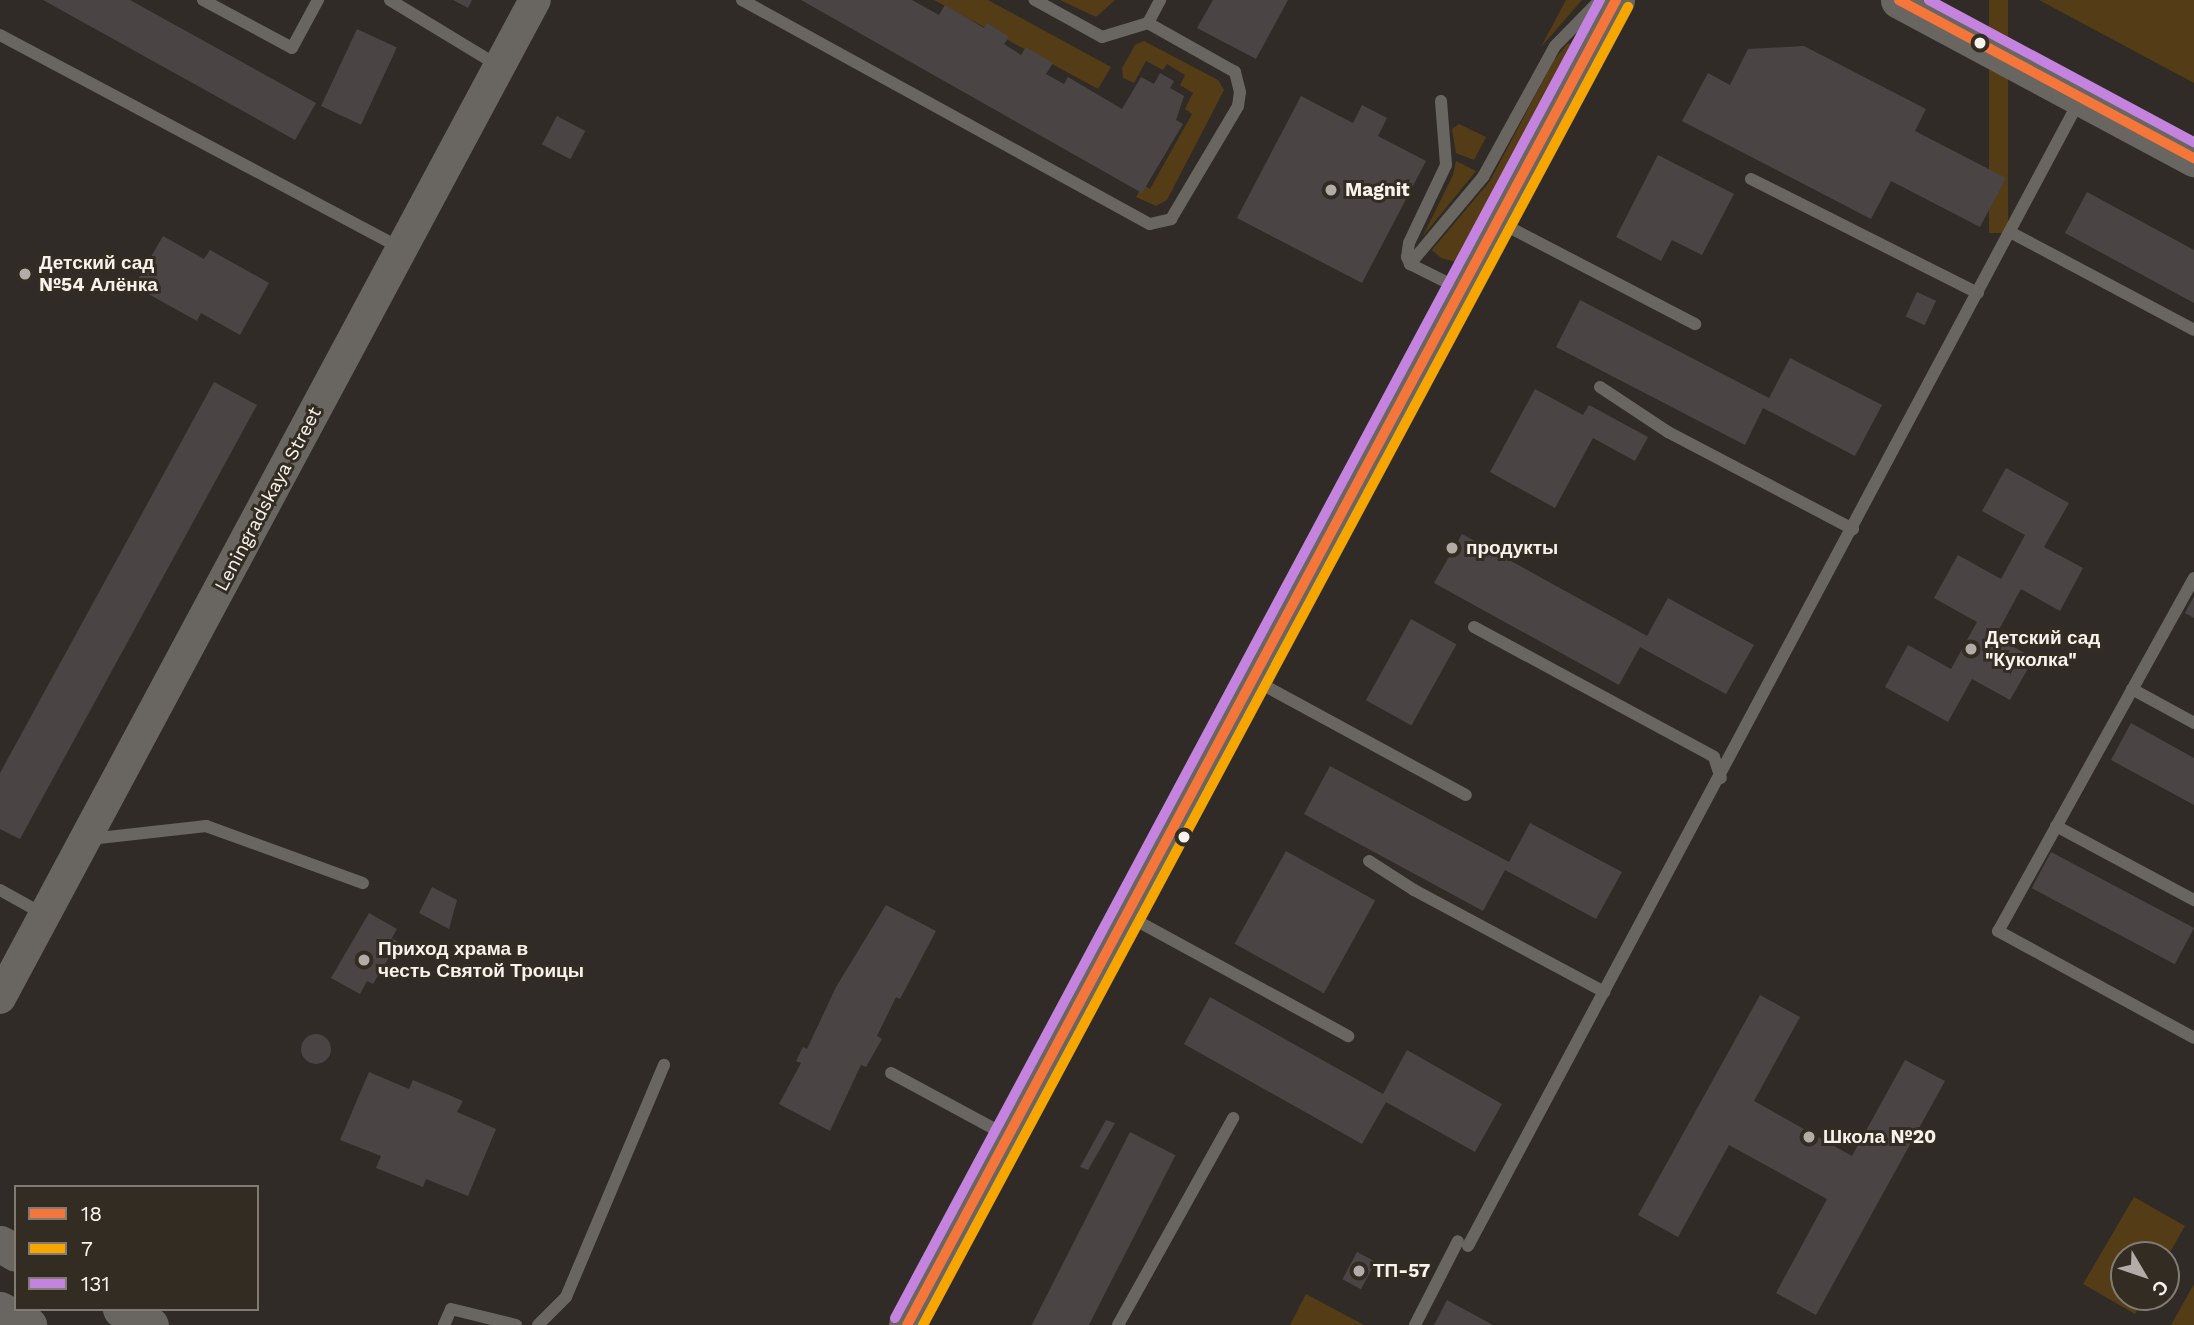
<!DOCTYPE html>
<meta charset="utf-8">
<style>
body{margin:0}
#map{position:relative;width:2194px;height:1325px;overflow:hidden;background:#302b26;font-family:"Work Sans",sans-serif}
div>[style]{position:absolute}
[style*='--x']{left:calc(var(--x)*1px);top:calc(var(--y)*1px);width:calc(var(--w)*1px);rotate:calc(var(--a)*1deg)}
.green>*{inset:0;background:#543c17;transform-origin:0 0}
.building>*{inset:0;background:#4a4544;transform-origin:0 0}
.round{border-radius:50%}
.service>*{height:12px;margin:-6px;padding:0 6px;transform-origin:6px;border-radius:6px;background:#696662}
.tertiary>*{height:32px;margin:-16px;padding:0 16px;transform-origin:16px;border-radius:16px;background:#696662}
.secondary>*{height:37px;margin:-18.5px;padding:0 18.5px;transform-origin:18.5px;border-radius:18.5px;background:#696662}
.bus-1>*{height:10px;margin:-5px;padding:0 5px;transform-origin:5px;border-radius:5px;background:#f5763a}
.bus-2>*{height:10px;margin:-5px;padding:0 5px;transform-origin:5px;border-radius:5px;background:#f7a600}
.bus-3>*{height:10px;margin:-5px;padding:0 5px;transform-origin:5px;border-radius:5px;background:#c483df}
.dots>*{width:19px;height:19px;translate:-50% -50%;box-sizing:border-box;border:4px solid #332c23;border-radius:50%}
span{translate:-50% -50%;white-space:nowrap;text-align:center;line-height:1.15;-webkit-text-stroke:6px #332c23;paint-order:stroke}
.poi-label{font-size:19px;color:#f7f2ec;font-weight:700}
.left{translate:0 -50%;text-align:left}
.street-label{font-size:19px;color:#f7f2ec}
.legend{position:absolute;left:14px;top:1185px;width:245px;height:126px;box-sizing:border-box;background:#332c23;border:2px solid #817b73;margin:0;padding:9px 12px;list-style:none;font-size:21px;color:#f7f2ec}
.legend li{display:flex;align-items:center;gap:14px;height:35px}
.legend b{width:35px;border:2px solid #817b73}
.north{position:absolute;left:2110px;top:1241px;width:70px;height:70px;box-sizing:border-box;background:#332c23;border:2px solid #817b73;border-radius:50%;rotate:129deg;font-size:19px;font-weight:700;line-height:28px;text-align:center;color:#f7f2ec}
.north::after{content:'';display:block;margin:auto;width:24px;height:32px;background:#b1aca7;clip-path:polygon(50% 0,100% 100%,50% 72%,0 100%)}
</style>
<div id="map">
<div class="green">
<i style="clip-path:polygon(934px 0,988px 0,1111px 67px,1098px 89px)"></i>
<i style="clip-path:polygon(1060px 0,1115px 0,1096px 17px)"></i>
<i style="clip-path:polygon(1566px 0,1582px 0,1541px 47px)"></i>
<i style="left:1989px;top:0;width:19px;height:233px"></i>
<i style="clip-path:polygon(2039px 0,2194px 0,2194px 83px)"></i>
<i style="clip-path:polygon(1144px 41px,1218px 80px,1224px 90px,1167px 200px,1156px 206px,1136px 197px,1143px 185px,1150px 189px,1192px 114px,1185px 109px,1193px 93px,1180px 85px,1185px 75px,1167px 64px,1163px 70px,1146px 61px,1134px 83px,1123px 78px,1122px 68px,1135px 45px)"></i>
<i style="clip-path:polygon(1568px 43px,1572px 45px,1456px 262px,1441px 258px,1432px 250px,1490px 181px,1554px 60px)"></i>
<i style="clip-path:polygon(1459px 124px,1486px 137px,1474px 160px,1456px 153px,1452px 129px)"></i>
<i style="clip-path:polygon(1456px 161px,1476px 171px,1423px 236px,1453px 175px)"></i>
<i style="clip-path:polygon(2134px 1197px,2185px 1226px,2166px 1259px,2166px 1255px,2124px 1255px,2124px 1297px,2145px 1297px,2135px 1314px,2083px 1284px)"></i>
<i style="clip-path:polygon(2194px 1284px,2194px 1325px,2171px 1325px)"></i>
<i style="clip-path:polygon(1306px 1294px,1364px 1325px,1290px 1325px)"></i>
</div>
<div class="building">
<i style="clip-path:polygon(43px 0,130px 0,316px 103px,295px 140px)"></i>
<i style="clip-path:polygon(453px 0,472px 0,468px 8px)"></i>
<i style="clip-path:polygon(801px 0,912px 0,939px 15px,945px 5px,984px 28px,987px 23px,1009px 37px,1004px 44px,1021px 55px,1026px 47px,1053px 63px,1046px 74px,1064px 84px,1068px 77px,1122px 109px,1141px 77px,1154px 84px,1160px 73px,1174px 81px,1170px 88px,1184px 96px,1176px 120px,1183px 124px,1142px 193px)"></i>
<i style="clip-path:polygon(1213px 0,1288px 0,1256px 59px,1197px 28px)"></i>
<i style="left:357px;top:29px;width:44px;height:85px;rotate:25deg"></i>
<i style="clip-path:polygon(1804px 46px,1926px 109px,1915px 131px,2006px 178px,1980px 227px,1891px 181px,1871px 219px,1682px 121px,1708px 73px,1730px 85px,1748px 49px)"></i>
<i style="clip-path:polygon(1301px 96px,1353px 123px,1362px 105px,1387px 118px,1378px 136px,1426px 161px,1362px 283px,1237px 218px)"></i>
<i style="left:557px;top:116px;width:32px;height:32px;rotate:28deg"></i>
<i style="clip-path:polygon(1658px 155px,1734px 194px,1702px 255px,1672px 240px,1661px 261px,1616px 237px)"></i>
<i style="clip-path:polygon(2087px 192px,2194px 250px,2194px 303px,2065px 233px)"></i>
<i style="clip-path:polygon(163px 236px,204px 259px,210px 250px,269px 283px,240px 335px,201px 313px,197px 321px,134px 286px)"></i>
<i style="left:1917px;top:292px;width:21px;height:27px;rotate:25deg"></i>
<i style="clip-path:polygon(1580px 300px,1769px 398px,1790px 358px,1882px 405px,1855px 456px,1763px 408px,1745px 445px,1556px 347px)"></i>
<i style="clip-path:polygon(214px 382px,257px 405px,20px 839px,0 829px,0 773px)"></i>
<i style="clip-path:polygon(1535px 389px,1583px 415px,1589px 405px,1648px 437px,1635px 461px,1593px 438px,1555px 508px,1490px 472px)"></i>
<i style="clip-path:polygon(2006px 468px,2069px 503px,2044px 547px,2083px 568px,2060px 611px,2021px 589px,1995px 637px,2034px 658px,2010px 700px,1972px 679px,1948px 722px,1885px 687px,1908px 645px,1951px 669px,1977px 622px,1934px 598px,1958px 555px,2001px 579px,2025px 535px,1982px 511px)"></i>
<i style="clip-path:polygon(1462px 534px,1647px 636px,1668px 598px,1754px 645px,1726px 694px,1640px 647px,1619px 685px,1434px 583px)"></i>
<i style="clip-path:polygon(2194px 596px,2194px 618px,2185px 613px)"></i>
<i style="left:1411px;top:619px;width:52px;height:93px;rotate:29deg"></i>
<i style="clip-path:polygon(2131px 723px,2194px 758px,2194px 805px,2111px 760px)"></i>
<i style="clip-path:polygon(1330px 766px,1509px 862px,1530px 823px,1622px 872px,1596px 919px,1505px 870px,1483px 911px,1304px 814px)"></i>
<i style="left:1286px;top:851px;width:102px;height:106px;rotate:29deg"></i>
<i style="left:2051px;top:852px;width:162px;height:41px;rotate:28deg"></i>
<i style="clip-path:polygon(432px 887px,457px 900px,449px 929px,419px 913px)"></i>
<i style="clip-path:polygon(886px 905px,936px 931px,900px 999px,896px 997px,877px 1036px,882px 1039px,866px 1067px,861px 1065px,830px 1131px,779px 1104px,801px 1063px,796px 1061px,803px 1047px,807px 1049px,836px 987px)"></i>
<i style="clip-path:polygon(369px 913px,397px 929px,392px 938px,398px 942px,373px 984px,367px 981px,360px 994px,331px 978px)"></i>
<i style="clip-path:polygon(1760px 995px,1800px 1017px,1754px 1101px,1852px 1156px,1905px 1060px,1945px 1081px,1816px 1315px,1776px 1293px,1827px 1199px,1729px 1145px,1678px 1237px,1638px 1215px)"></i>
<i style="clip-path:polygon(1210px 997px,1383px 1094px,1407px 1050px,1502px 1104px,1475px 1152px,1386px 1102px,1362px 1144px,1184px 1044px)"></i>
<i class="round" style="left:301px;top:1034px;width:30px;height:30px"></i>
<i style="clip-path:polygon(369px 1072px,409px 1089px,413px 1080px,463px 1101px,457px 1112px,496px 1129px,468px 1196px,426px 1179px,423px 1187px,376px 1168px,381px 1156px,340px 1140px)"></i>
<i style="clip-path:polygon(1106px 1120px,1115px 1123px,1088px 1170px,1080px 1167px)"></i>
<i style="left:1130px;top:1132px;width:51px;height:218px;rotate:27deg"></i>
<i style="left:1357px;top:1252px;width:21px;height:31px;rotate:28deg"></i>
<i style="clip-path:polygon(1447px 1300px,1493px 1325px,1434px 1325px)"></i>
</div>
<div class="service">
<i style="--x:203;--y:0;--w:101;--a:28.3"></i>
<i style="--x:292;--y:48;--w:55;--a:-61.6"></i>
<i style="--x:390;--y:0;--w:127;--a:31.2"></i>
<i style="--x:742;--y:0;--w:465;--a:28.8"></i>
<i style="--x:1150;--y:224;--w:22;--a:-13"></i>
<i style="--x:1171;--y:219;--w:131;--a:-59.3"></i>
<i style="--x:1238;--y:106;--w:14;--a:-82"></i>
<i style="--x:1240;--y:92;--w:21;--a:-104"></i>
<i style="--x:1235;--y:72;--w:100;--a:-150.6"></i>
<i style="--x:1148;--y:23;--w:48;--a:163.1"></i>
<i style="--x:1102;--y:37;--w:77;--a:-151.1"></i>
<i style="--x:1148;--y:23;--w:26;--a:-62"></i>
<i style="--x:0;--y:35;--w:455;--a:28"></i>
<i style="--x:1441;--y:101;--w:64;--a:85.5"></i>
<i style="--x:1446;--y:165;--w:86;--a:115.4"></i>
<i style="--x:1409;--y:243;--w:14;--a:98"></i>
<i style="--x:1407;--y:257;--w:8;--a:67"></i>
<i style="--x:1410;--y:264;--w:54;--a:26.6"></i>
<i style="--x:1751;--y:179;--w:254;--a:26.7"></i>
<i style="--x:1501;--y:223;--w:219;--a:27.5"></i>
<i style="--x:2010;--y:232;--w:208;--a:28"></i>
<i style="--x:1410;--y:264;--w:114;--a:-50"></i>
<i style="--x:1483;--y:177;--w:149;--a:-61.2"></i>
<i style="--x:1555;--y:46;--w:64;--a:-45.6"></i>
<i style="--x:1600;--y:387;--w:82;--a:33.5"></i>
<i style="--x:1668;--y:432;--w:209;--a:27.7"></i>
<i style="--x:2194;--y:578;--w:404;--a:119"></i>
<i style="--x:1998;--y:931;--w:223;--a:28.6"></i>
<i style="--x:1474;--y:627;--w:273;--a:28.4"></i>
<i style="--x:1714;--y:757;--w:22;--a:72"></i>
<i style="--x:1254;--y:680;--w:241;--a:28.5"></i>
<i style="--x:2132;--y:689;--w:71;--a:28.7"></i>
<i style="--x:2056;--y:826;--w:157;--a:28.2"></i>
<i style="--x:90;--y:839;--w:117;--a:-6.4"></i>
<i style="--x:206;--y:826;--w:167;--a:20"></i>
<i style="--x:1369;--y:861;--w:54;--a:32.8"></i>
<i style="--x:1414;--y:890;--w:216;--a:28.2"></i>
<i style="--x:0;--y:890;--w:51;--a:29.1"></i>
<i style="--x:1128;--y:916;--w:251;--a:28.6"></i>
<i style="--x:891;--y:1073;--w:128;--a:28.4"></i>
<i style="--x:1468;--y:1246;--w:1298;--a:-61.91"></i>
<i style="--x:444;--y:1325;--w:17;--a:-66"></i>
<i style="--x:451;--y:1309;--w:67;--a:13.8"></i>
<i style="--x:538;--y:1325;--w:40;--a:-45"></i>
<i style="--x:566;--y:1297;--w:252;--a:-67.1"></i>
<i style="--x:1118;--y:1325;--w:237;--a:-60.9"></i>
<i style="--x:1415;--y:1325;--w:94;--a:-62.9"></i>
</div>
<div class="tertiary">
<i style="--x:0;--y:998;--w:1132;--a:-61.81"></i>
</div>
<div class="secondary">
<i style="--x:1899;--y:0;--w:335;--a:28.2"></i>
<i style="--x:0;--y:1244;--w:18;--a:29"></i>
<i style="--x:121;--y:1309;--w:33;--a:29"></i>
<i style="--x:0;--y:1310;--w:32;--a:28"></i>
<i style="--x:907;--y:1325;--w:1503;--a:-61.85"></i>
</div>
<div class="bus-1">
<i style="--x:1899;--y:0;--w:335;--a:28.2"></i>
<i style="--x:907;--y:1325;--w:1503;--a:-61.85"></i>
</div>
<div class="bus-2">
<i style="--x:923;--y:1325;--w:1495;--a:-61.86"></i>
</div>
<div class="bus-3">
<i style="--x:1929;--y:0;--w:301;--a:28.2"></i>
<i style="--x:895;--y:1318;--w:1495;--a:-61.86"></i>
</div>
<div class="dots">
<i style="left:1980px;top:43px;background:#f7f2ec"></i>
<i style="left:1331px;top:190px;background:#b1aca7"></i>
<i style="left:25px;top:274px;background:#b1aca7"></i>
<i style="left:1452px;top:548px;background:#b1aca7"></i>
<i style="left:1971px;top:649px;background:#b1aca7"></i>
<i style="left:1184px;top:837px;background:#f7f2ec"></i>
<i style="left:364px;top:960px;background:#b1aca7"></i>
<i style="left:1809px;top:1137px;background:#b1aca7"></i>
<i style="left:1359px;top:1271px;background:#b1aca7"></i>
</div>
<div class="poi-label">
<span class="left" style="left:1345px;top:190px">Magnit</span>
<span class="left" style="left:39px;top:274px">Детский сад<br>№54 Алёнка</span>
<span class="left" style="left:1466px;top:548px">продукты</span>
<span class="left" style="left:1985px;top:649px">Детский сад<br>"Куколка"</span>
<span class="left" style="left:378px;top:960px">Приход храма в<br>честь Святой Троицы</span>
<span class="left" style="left:1823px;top:1137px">Школа №20</span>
<span class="left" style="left:1373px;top:1271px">ТП-57</span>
</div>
<div class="street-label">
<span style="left:268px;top:499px;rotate:-62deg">Leningradskaya Street</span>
</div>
<ul class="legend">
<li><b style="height:9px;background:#f5763a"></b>18</li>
<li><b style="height:9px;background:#f7a600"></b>7</li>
<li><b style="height:9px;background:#c483df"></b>131</li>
</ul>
<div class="north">С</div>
</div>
